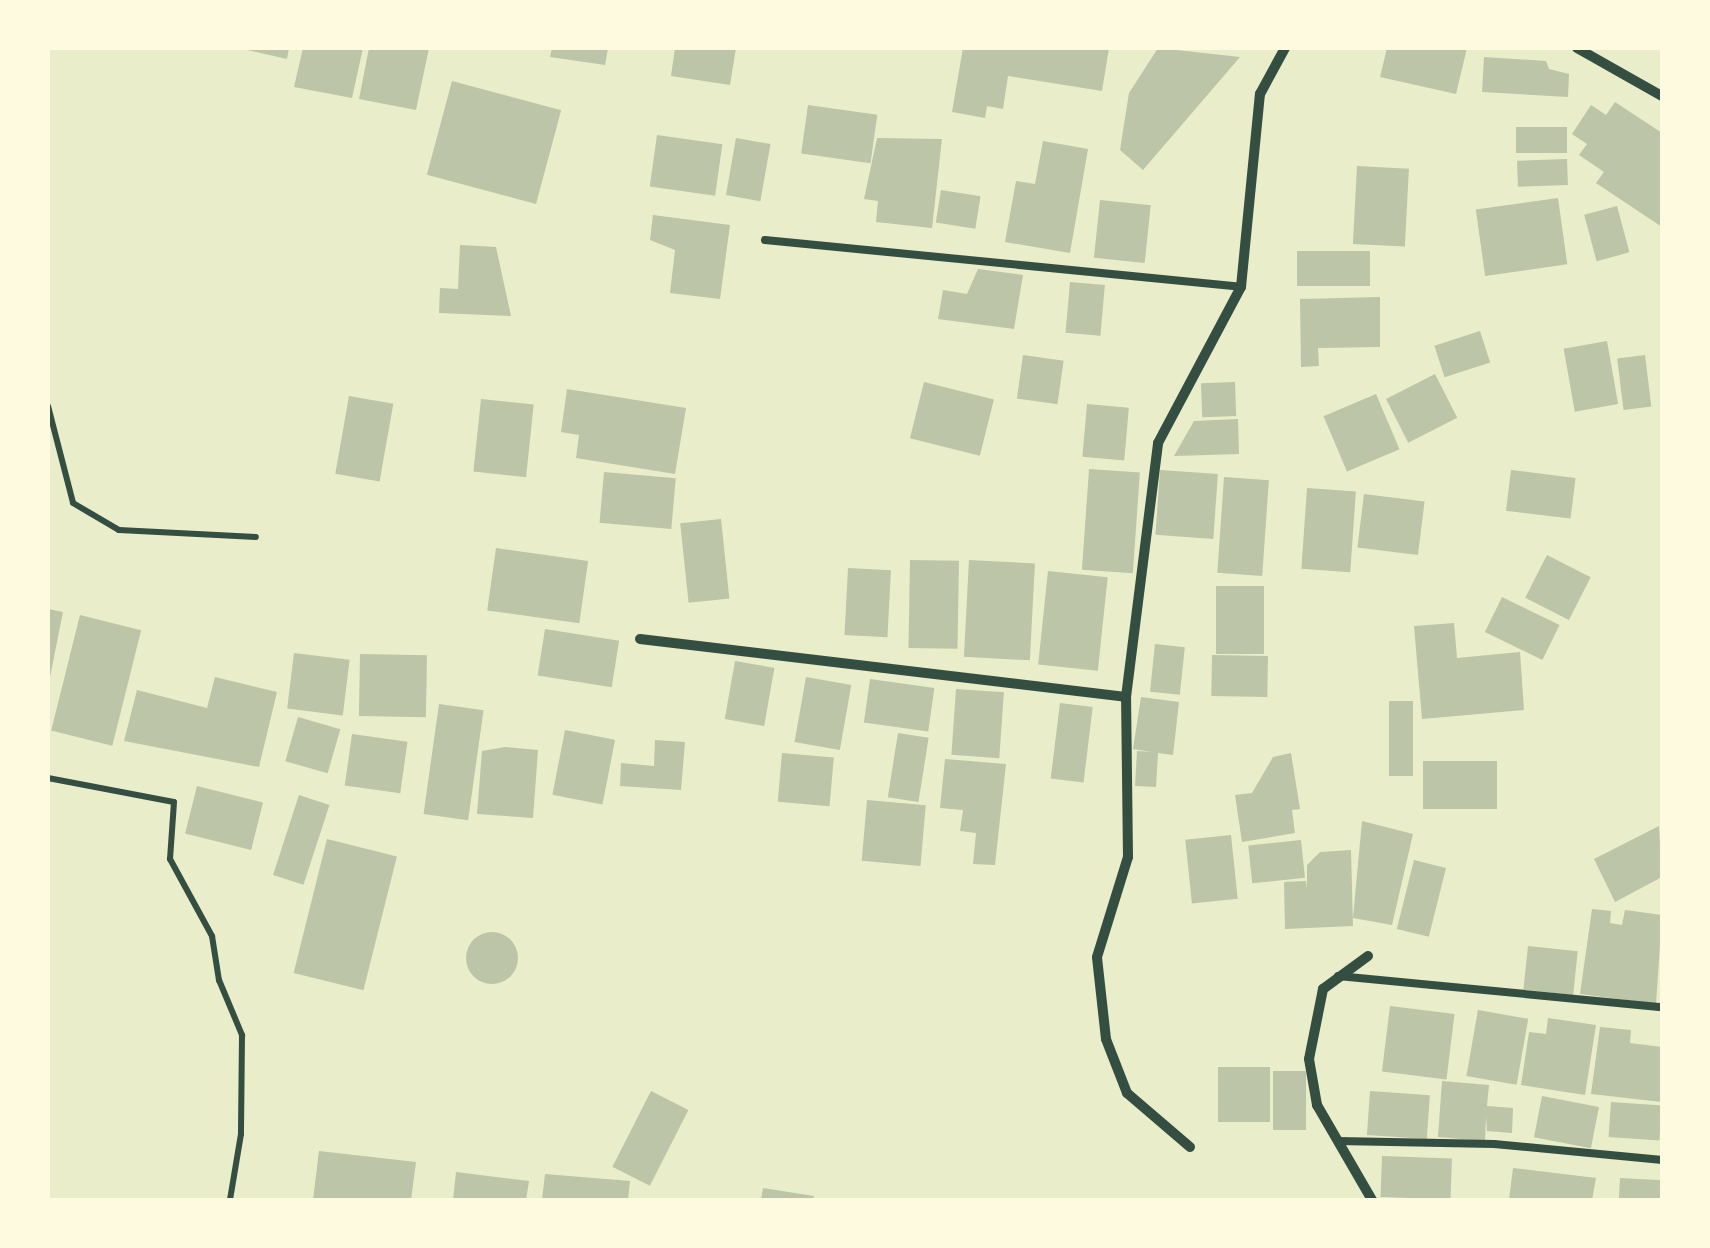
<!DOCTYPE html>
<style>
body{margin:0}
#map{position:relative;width:1710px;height:1248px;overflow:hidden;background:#e9edc9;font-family:"DejaVu Sans",sans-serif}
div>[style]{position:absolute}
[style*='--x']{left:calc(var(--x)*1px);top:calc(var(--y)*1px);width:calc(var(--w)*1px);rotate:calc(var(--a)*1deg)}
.building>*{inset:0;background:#bcc5a7;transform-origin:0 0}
.round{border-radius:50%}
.path>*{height:6px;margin:-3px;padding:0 3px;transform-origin:3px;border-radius:3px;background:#344e41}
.service>*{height:8px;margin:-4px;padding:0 4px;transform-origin:4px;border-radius:4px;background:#344e41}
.minor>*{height:10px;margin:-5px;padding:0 5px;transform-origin:5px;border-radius:5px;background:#344e41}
span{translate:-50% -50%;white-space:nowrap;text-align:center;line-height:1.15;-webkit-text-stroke:8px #fefae0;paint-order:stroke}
.frame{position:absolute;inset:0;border:50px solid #fefae0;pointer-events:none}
</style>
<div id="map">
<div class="building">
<i style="clip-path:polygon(239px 48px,289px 48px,287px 59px)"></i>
<i style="clip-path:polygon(303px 48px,363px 48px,352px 98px,294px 87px)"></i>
<i style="clip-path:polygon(369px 48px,429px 48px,416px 110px,359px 99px)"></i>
<i style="clip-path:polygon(552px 48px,608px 48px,605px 65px,550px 57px)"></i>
<i style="clip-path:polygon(675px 48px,736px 48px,730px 85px,671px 76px)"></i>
<i style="clip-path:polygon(963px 48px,1109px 48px,1102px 91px,1008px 76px,1003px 109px,987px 106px,985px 118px,952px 112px)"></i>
<i style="clip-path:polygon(1158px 48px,1240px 57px,1143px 170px,1120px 150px,1129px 93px)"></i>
<i style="clip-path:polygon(1387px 48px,1467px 48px,1456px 94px,1380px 77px)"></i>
<i style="clip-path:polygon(1484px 57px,1546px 61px,1549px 69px,1569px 74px,1568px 97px,1482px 92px)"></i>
<i style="left:452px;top:81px;width:113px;height:97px;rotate:15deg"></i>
<i style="clip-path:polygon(1615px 102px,1662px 133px,1662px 227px,1596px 183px,1604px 172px,1579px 155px,1587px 144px,1572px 134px,1591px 105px,1606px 115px)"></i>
<i style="left:808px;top:105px;width:70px;height:49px;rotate:8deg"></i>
<i style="left:1567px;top:127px;width:26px;height:51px;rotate:90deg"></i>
<i style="left:657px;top:135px;width:66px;height:52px;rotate:8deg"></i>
<i style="left:736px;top:138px;width:35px;height:58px;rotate:10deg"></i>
<i style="clip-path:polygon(877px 138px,942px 139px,932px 228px,876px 222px,878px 201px,864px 199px)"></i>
<i style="clip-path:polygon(1043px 141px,1088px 149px,1070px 253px,1005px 242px,1016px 181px,1035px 184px)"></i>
<i style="left:1567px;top:159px;width:26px;height:50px;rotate:88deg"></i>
<i style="left:1357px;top:166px;width:52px;height:78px;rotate:3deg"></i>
<i style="left:941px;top:190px;width:40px;height:33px;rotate:9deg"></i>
<i style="left:1558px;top:198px;width:67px;height:83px;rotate:82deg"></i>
<i style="left:1100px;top:200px;width:51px;height:58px;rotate:6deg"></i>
<i style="left:1617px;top:206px;width:48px;height:34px;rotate:75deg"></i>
<i style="clip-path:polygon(653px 215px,730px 225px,720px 299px,670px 293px,675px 250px,650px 240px)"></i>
<i style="clip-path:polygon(460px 245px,496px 247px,511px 316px,439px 313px,440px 288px,458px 289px)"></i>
<i style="left:1297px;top:251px;width:73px;height:35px"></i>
<i style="clip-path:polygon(978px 269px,1023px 275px,1014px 329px,938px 319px,943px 290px,967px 294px)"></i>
<i style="left:1070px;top:282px;width:35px;height:51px;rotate:5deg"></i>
<i style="clip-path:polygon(1380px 297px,1380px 347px,1318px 348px,1319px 366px,1301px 367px,1300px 299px)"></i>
<i style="left:1480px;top:331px;width:33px;height:48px;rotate:72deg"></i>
<i style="left:1607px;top:341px;width:64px;height:44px;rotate:80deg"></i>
<i style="left:1023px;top:355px;width:41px;height:44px;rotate:8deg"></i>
<i style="left:1645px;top:355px;width:52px;height:28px;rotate:83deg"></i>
<i style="left:1435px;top:374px;width:49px;height:55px;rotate:63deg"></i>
<i style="left:924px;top:382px;width:72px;height:58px;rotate:14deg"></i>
<i style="left:1235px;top:382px;width:34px;height:34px;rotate:88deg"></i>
<i style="clip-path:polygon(567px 389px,686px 408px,675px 474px,576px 458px,579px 435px,561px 432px)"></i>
<i style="left:1376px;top:394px;width:60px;height:57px;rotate:67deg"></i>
<i style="left:349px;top:396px;width:45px;height:79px;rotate:10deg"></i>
<i style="left:481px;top:399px;width:53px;height:73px;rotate:6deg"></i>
<i style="left:1087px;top:404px;width:42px;height:53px;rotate:5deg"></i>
<i style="clip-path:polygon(1238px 419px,1239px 454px,1174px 456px,1194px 421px)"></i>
<i style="left:1089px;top:469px;width:51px;height:101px;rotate:4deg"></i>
<i style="left:1160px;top:470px;width:58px;height:65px;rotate:4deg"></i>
<i style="left:1511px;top:470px;width:65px;height:41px;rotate:7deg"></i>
<i style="left:604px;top:472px;width:72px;height:51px;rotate:5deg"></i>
<i style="left:1224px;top:477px;width:45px;height:96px;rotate:4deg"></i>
<i style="left:1307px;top:488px;width:49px;height:81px;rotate:4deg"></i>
<i style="left:1364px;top:494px;width:61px;height:54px;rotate:7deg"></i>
<i style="left:721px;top:519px;width:80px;height:41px;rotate:84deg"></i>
<i style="left:496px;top:548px;width:93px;height:63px;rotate:8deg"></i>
<i style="left:1547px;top:555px;width:49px;height:48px;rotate:27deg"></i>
<i style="left:910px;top:560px;width:49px;height:88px;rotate:1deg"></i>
<i style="left:969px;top:560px;width:66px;height:97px;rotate:3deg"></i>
<i style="left:848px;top:568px;width:43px;height:67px;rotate:3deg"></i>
<i style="left:1048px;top:571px;width:60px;height:94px;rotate:6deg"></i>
<i style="left:1216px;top:586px;width:48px;height:68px"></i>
<i style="left:1502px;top:597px;width:64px;height:39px;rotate:26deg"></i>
<i style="clip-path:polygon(48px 609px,63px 612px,49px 682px,48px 682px)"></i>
<i style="left:80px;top:615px;width:63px;height:119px;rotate:14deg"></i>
<i style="clip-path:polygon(1454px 623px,1457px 658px,1520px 652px,1524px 710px,1422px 719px,1414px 626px)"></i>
<i style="left:545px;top:629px;width:75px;height:47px;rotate:9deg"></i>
<i style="left:1155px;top:644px;width:30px;height:48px;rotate:6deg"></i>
<i style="left:294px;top:653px;width:56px;height:56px;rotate:7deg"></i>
<i style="left:360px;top:654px;width:67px;height:62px;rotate:1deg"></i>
<i style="left:1212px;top:655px;width:56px;height:41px;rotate:1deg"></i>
<i style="left:735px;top:661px;width:40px;height:59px;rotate:10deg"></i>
<i style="clip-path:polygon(215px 677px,277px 692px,259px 767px,124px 741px,137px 690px,207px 708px)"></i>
<i style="left:806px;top:677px;width:46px;height:66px;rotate:10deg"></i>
<i style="left:870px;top:679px;width:65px;height:44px;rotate:8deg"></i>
<i style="left:956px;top:689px;width:48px;height:66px;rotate:4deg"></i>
<i style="clip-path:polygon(1141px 697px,1179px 702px,1173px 755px,1158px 753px,1156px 787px,1135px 786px,1137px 751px,1152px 752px,1133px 749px)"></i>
<i style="left:1389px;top:701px;width:24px;height:75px"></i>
<i style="left:1060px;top:703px;width:33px;height:76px;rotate:7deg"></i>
<i style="left:439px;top:704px;width:45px;height:111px;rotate:8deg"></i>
<i style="left:298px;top:717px;width:44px;height:46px;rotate:16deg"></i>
<i style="left:565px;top:730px;width:51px;height:66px;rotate:11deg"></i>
<i style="left:898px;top:733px;width:31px;height:65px;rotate:9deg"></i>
<i style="left:352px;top:734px;width:56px;height:52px;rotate:8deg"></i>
<i style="clip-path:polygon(655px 740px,685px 742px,681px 790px,620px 786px,621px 763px,654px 766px)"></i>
<i style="clip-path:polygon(505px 747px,538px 750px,533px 818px,477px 814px,482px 751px)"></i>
<i style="left:782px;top:753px;width:52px;height:49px;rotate:5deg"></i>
<i style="clip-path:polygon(1291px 753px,1300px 809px,1292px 810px,1295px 833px,1242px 842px,1235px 795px,1252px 793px,1273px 757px)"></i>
<i style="clip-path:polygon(945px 759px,1006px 764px,995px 865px,973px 864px,976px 833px,960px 831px,963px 810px,940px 808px)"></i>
<i style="left:1497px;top:761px;width:48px;height:74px;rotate:90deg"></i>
<i style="left:197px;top:786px;width:68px;height:49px;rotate:14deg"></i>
<i style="left:299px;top:795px;width:32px;height:84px;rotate:18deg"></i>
<i style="left:867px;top:800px;width:59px;height:61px;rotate:5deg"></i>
<i style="clip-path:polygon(1362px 821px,1413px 834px,1392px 925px,1353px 918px)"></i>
<i style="clip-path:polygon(1659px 826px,1662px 877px,1615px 902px,1594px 859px)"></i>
<i style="left:1231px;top:835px;width:64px;height:46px;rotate:84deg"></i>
<i style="left:327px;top:839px;width:72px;height:138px;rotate:14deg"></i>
<i style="left:1301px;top:840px;width:38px;height:53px;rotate:84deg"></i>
<i style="clip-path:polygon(1351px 850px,1353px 926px,1285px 929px,1284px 882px,1306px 881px,1307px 888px,1307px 865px,1320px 852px)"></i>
<i style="left:1414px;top:860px;width:33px;height:71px;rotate:14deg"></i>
<i style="clip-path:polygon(1592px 909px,1611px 911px,1610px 923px,1622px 925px,1625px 910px,1662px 915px,1656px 1004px,1580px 994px)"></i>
<i class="round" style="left:466px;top:932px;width:52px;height:52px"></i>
<i style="left:1528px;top:946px;width:50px;height:44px;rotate:6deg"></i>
<i style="left:1390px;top:1006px;width:65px;height:66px;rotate:7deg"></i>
<i style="left:1478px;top:1010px;width:51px;height:67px;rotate:10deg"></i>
<i style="clip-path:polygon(1548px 1018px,1596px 1025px,1585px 1095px,1521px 1085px,1529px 1032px,1546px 1034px)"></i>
<i style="clip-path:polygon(1600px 1027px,1631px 1030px,1630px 1043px,1662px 1047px,1662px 1102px,1591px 1094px)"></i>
<i style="left:1218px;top:1067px;width:52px;height:55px"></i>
<i style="left:1306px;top:1071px;width:59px;height:33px;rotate:90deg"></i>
<i style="clip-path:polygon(1442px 1081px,1489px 1085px,1487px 1106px,1513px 1108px,1512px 1133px,1487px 1131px,1486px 1116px,1485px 1141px,1438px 1137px)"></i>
<i style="left:651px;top:1091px;width:42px;height:85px;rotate:27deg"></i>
<i style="left:1370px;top:1091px;width:60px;height:44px;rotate:4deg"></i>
<i style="left:1542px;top:1096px;width:58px;height:42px;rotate:11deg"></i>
<i style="left:1611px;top:1102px;width:51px;height:35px;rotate:4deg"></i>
<i style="clip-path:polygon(319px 1151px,416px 1162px,411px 1200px,313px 1200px)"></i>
<i style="left:1382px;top:1156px;width:70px;height:41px;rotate:2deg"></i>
<i style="clip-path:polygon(1513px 1168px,1596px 1178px,1592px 1200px,1509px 1200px)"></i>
<i style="clip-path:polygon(456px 1172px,529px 1181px,526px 1200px,453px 1200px)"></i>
<i style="clip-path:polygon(545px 1174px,630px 1181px,628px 1200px,542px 1200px)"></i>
<i style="left:1620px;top:1178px;width:42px;height:22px;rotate:3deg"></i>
<i style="clip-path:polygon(763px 1188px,814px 1196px,813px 1200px,761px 1200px)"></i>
</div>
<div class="path">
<i style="--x:48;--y:406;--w:100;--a:75.5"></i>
<i style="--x:73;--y:503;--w:53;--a:30.4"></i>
<i style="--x:119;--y:530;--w:137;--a:2.9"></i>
<i style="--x:48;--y:778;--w:128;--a:10.8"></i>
<i style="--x:174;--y:802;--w:57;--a:94"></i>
<i style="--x:170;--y:859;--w:88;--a:61.4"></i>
<i style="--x:212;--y:936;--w:45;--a:81"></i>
<i style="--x:219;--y:980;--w:60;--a:67.3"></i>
<i style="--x:242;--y:1035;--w:99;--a:90.6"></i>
<i style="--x:241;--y:1134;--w:67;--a:99.5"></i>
</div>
<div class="service">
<i style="--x:765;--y:240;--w:478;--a:5.6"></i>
<i style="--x:1338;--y:976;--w:325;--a:5.5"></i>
<i style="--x:1338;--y:1141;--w:156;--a:1.1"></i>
<i style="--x:1494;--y:1144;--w:169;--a:5.4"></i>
</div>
<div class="minor">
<i style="--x:1577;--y:48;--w:98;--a:29.5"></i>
<i style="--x:640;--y:639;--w:489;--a:6.8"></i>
<i style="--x:1368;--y:956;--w:56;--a:143.7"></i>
<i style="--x:1323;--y:989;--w:71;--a:101.3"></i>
<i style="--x:1309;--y:1059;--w:47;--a:80.1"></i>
<i style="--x:1317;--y:1105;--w:110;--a:59.9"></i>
<i style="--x:1190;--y:1147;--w:83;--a:-139.4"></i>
<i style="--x:1127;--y:1093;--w:58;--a:-111.3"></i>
<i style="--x:1106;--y:1039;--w:82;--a:-96.3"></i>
<i style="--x:1097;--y:957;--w:105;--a:-72.8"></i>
<i style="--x:1128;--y:857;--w:160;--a:-90.7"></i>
<i style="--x:1126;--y:697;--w:256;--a:-82.8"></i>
<i style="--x:1158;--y:443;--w:177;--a:-62"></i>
<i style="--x:1241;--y:287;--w:194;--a:-84.4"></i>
<i style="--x:1260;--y:94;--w:52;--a:-61.5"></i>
</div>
<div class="frame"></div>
</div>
